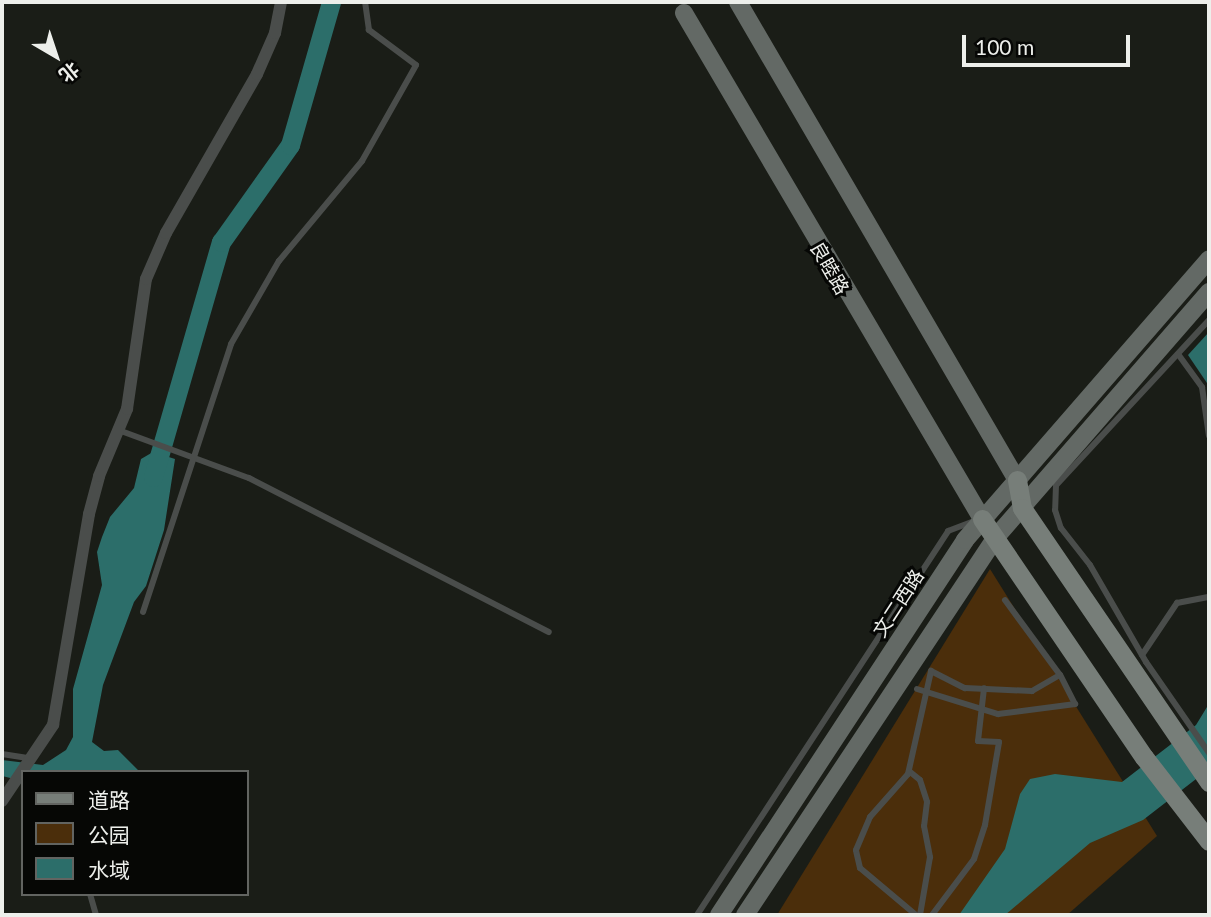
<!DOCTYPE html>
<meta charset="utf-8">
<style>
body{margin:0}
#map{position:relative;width:1211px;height:917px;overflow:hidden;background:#1a1d17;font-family:Lato,"Noto Sans SC",sans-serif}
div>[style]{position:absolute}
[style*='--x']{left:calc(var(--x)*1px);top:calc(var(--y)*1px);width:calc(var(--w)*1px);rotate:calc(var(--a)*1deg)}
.green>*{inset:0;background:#4b2e0b}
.water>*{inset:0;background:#2c6e6a}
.river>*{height:19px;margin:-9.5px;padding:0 9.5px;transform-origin:9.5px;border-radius:9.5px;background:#2c6e6a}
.service>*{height:6px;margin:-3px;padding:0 3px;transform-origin:3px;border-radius:3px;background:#4a4d4b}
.minor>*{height:12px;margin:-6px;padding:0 6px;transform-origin:6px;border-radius:6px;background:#4a4d4b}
.secondary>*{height:18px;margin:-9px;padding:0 9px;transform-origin:9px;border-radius:9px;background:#636965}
.primary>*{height:19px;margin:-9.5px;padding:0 9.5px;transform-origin:9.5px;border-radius:9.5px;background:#777e79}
span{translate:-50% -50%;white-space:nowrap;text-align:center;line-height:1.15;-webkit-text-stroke:6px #060705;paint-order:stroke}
.street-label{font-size:19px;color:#edefeb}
.frame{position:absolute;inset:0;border:4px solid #edefeb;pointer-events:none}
.legend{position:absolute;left:21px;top:770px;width:228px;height:126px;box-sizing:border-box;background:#060705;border:2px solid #626461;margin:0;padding:9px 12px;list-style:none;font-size:21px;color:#edefeb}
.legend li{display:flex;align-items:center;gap:14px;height:35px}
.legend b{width:35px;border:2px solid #626461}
.north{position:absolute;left:21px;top:21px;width:70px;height:70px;-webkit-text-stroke:5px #060705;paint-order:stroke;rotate:141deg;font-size:19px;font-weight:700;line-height:28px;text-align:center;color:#edefeb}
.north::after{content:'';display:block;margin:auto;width:24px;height:32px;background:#edefeb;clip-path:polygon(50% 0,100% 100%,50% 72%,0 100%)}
.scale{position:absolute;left:962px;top:35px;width:168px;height:32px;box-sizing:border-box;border:4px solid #edefeb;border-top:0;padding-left:9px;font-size:21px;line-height:24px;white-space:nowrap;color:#edefeb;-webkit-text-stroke:5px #060705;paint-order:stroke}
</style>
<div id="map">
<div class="green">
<i style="clip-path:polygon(990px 569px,1157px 836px,1067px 915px,777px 915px)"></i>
</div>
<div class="water">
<i style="clip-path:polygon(1209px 332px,1209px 386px,1188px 355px)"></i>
<i style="clip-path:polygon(153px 452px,175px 459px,164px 530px,146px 586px,134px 602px,103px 685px,92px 742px,104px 751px,118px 750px,140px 772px,23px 772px,23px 781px,2px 776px,2px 760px,43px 765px,66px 750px,73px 737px,73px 689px,102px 585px,97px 552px,102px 537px,110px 517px,134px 488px,141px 459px)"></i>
<i style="clip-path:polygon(1209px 683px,1209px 769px,1143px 820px,1090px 843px,1005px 915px,959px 915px,1005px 849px,1020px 794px,1030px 779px,1055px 774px,1122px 782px,1196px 725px,1207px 707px)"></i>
</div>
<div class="river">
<i style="--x:153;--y:477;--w:245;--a:-73.9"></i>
<i style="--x:221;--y:242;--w:119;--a:-54.6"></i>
<i style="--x:290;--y:145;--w:149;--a:-74"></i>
</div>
<div class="service">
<i style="--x:1209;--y:320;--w:225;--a:132.8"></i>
<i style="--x:1056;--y:485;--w:25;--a:92"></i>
<i style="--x:1055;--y:510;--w:19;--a:72"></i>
<i style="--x:1061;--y:528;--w:47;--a:51.9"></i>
<i style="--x:1090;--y:565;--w:112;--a:60"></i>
<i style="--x:1146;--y:662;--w:111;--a:55.3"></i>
<i style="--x:1178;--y:354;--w:41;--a:54"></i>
<i style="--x:1202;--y:387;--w:49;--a:81.9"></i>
<i style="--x:121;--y:431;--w:136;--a:20.2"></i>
<i style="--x:249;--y:478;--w:337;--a:27.2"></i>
<i style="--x:143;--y:612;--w:282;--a:-71.8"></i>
<i style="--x:231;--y:344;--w:96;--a:-60"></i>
<i style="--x:279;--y:261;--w:130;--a:-50.3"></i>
<i style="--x:362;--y:161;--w:110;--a:-60.6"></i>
<i style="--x:416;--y:65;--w:59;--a:-143.3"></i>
<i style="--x:369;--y:30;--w:28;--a:-98"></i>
<i style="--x:1142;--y:655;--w:63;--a:-56.1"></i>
<i style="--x:1177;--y:603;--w:33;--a:-11"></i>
<i style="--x:931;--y:671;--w:38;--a:27"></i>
<i style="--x:965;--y:688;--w:67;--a:2.6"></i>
<i style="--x:1032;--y:691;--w:32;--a:-30"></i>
<i style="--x:917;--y:689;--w:85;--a:17.2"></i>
<i style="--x:998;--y:714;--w:78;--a:-7.4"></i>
<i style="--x:1075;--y:704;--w:33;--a:-117"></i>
<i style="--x:1060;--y:675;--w:93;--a:-126.3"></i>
<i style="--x:2;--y:754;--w:26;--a:9"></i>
<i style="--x:909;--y:771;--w:14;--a:39"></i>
<i style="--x:920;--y:780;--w:23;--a:72"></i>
<i style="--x:927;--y:802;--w:24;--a:97"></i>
<i style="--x:924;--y:826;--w:32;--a:79"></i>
<i style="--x:930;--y:857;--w:59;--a:99.8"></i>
<i style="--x:90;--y:894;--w:22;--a:74"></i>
<i style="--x:697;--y:915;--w:459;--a:-56.8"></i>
<i style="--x:948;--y:531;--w:26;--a:-21"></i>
<i style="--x:916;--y:915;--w:73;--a:-140"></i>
<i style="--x:860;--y:868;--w:18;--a:-103"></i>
<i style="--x:856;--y:850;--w:36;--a:-67"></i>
<i style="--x:870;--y:817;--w:57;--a:-48.5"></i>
<i style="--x:908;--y:774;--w:106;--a:-77.4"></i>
<i style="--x:932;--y:915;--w:70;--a:-53.1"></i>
<i style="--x:974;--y:859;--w:36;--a:-72"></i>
<i style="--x:985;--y:825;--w:84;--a:-80.4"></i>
<i style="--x:999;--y:742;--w:21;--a:-177"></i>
<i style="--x:978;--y:741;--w:53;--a:-83.5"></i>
</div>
<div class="minor">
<i style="--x:2;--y:801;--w:92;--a:-56.1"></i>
<i style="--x:53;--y:725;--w:214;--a:-80.3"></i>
<i style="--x:89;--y:514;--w:39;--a:-75"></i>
<i style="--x:99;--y:476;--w:73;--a:-67.3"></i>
<i style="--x:127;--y:409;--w:131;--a:-81.7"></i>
<i style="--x:146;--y:279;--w:50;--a:-66.5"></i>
<i style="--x:166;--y:233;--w:183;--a:-60.2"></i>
<i style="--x:257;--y:74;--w:45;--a:-66.3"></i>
<i style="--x:275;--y:33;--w:32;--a:-79"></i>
</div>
<div class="secondary">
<i style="--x:738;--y:2;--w:553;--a:59.73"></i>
<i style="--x:684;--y:13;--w:587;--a:59.5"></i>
<i style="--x:719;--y:915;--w:448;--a:-56.7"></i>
<i style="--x:965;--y:540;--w:372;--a:-49"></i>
<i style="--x:745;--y:915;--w:454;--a:-56.4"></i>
<i style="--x:996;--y:537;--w:325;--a:-49"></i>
</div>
<div class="primary">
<i style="--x:1017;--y:480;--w:28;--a:80"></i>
<i style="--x:1022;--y:508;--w:332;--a:55.7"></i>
<i style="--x:982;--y:519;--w:288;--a:55.8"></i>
<i style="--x:1144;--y:757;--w:106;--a:52.3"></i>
</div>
<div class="street-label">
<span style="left:830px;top:268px;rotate:60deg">良睦路</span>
<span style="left:898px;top:603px;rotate:-57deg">文二西路</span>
</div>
<div class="frame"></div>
<ul class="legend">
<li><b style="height:9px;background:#777e79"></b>道路</li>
<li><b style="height:19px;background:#4b2e0b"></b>公园</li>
<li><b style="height:19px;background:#2c6e6a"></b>水域</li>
</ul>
<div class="north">北</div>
<div class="scale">100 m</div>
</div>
